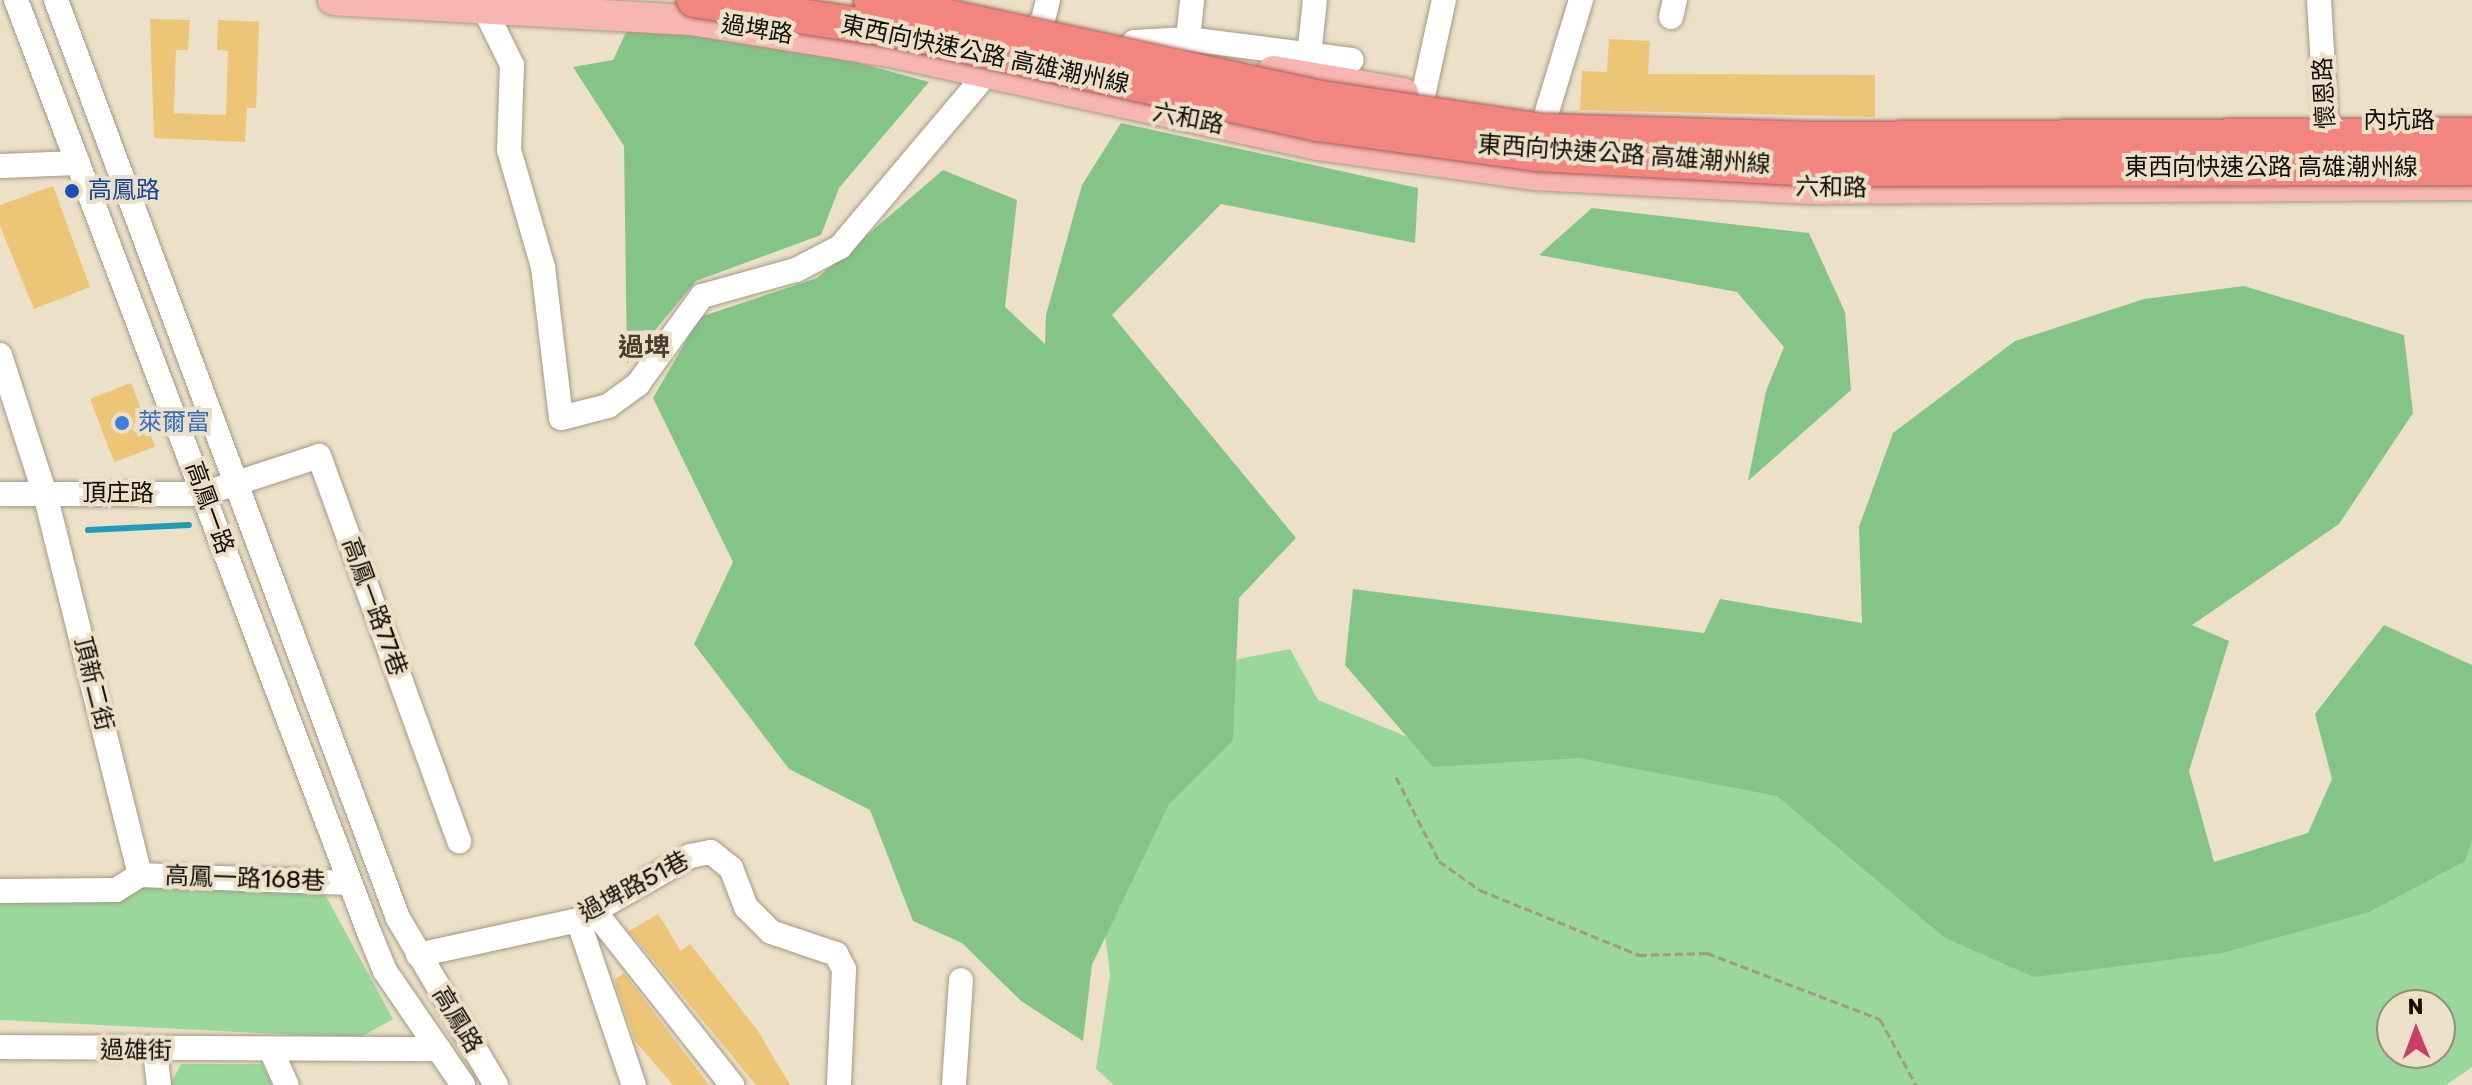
<!DOCTYPE html>
<meta charset="utf-8">
<style>
body{margin:0}
#map{position:relative;width:2472px;height:1085px;overflow:hidden;background:#ece0c9;font-family:Rubik,"Noto Sans TC",sans-serif}
div>[style]{position:absolute}
[style*='--x']{left:calc(var(--x)*1px);top:calc(var(--y)*1px);width:calc(var(--w)*1px);rotate:calc(var(--a)*1deg)}
.green>*{inset:0;background:#9ad79d}
.forest>*{inset:0;background:#84c488}
.stream>*{height:6px;margin:-3px;padding:0 3px;transform-origin:3px;border-radius:3px;background:#1e9db5}
.building>*{inset:0;background:#ecc576;transform-origin:0 0}
.path>*{height:3px;margin-top:-1.5px;transform-origin:0;background:repeating-linear-gradient(90deg,#a19886 0 8px,transparent 0 12px)}
.roads{filter:drop-shadow(0 0 2px #a49983) drop-shadow(0 0 2px #a49983)}
.minor>*{height:24px;margin:-12px;padding:0 12px;transform-origin:12px;border-radius:12px;background:#fff}
.major>*{height:30px;margin:-15px;padding:0 15px;transform-origin:15px;border-radius:15px;background:#f7b6b3}
.bridges{filter:drop-shadow(0 0 2px #a45b55) drop-shadow(0 0 2px #a45b55)}
.highway-bridge>*{height:34px;margin:-17px;padding:0 17px;transform-origin:17px;border-radius:17px;background:#f28580}
.dots>*{width:22px;height:22px;translate:-50% -50%;box-sizing:border-box;border:4px solid #ece0c9;border-radius:50%}
span{translate:-50% -50%;white-space:nowrap;text-align:center;line-height:1.15;-webkit-text-stroke:8px #ece0c9;paint-order:stroke}
.street-label{font-size:24px;color:#120e06}
.transit-label{font-size:24px;color:#164399}
.left{translate:0 -50%;text-align:left}
.shop-label{font-size:24px;color:#366cbe}
.neighbourhood-label{font-size:26px;color:#483e2b;font-weight:700}
.north{position:absolute;left:2376px;top:989px;width:80px;height:80px;box-sizing:border-box;background:#ece0c9;border:2px solid #958c7b;border-radius:50%;rotate:359deg;font-size:22px;font-weight:700;line-height:32px;text-align:center;color:#120e06}
.north::after{content:'';display:block;margin:auto;width:28px;height:36px;background:#cb3d66;clip-path:polygon(50% 0,100% 100%,50% 72%,0 100%)}
</style>
<div id="map">
<div class="green">
<i style="clip-path:polygon(evenodd,1290px 649px,1318px 700px,1437px 749px,1663px 721px,2040px 941px,2472px 793px,2472px 1067px,2446px 1085px,1114px 1085px,1096px 1069px,1110px 975px,1099px 885px,1238px 659px,1290px 649px,2392px 1005px,2440px 1005px,2440px 1053px,2392px 1053px,2392px 1005px)"></i>
<i style="clip-path:polygon(143px 882px,323px 891px,393px 1019px,359px 1038px,0 1020px,0 899px)"></i>
<i style="clip-path:polygon(181px 1064px,262px 1064px,272px 1085px,170px 1085px)"></i>
</div>
<div class="forest">
<i style="clip-path:polygon(630px 24px,816px 51px,929px 82px,839px 188px,821px 235px,696px 281px,627px 364px,624px 146px,573px 67px,613px 60px)"></i>
<i style="clip-path:polygon(1121px 123px,1418px 188px,1415px 243px,1221px 204px,1112px 315px,1296px 538px,1239px 598px,1233px 740px,1169px 804px,1092px 965px,1083px 1041px,1021px 1001px,962px 943px,913px 921px,870px 810px,789px 769px,694px 644px,733px 562px,653px 398px,700px 317px,817px 278px,943px 170px,1017px 200px,1005px 307px,1045px 344px,1046px 315px,1082px 185px)"></i>
<i style="clip-path:polygon(1592px 208px,1809px 233px,1845px 312px,1851px 390px,1748px 481px,1766px 391px,1784px 347px,1737px 292px,1539px 255px)"></i>
<i style="clip-path:polygon(2244px 286px,2404px 335px,2413px 413px,2339px 524px,2192px 625px,2229px 641px,2189px 771px,2214px 862px,2308px 833px,2332px 779px,2315px 714px,2384px 625px,2472px 665px,2472px 841px,2465px 861px,2369px 912px,2222px 953px,2034px 977px,1945px 938px,1777px 796px,1579px 758px,1433px 767px,1345px 665px,1353px 589px,1704px 633px,1720px 599px,1862px 623px,1859px 527px,1893px 433px,2015px 341px,2144px 299px)"></i>
</div>
<div class="stream">
<i style="--x:88;--y:530;--w:101;--a:-2.8"></i>
</div>
<div class="building">
<i style="clip-path:polygon(150px 19px,190px 20px,188px 50px,176px 50px,174px 113px,226px 115px,228px 51px,217px 50px,218px 20px,259px 22px,256px 108px,247px 108px,245px 142px,154px 138px)"></i>
<i style="clip-path:polygon(1609px 39px,1650px 41px,1648px 74px,1875px 75px,1875px 117px,1580px 110px,1582px 71px,1607px 72px)"></i>
<i style="clip-path:polygon(53px 186px,90px 287px,34px 309px,0 226px,0 205px)"></i>
<i style="left:131px;top:383px;width:68px;height:44px;rotate:69deg"></i>
<i style="clip-path:polygon(658px 914px,681px 951px,690px 944px,758px 1031px,790px 1085px,756px 1085px,629px 931px)"></i>
<i style="clip-path:polygon(624px 973px,630px 981px,709px 1085px,673px 1085px,635px 1041px,614px 980px)"></i>
</div>
<div class="path">
<i style="--x:1396;--y:777;--w:94;--a:62.9"></i>
<i style="--x:1439;--y:861;--w:50;--a:35.3"></i>
<i style="--x:1480;--y:890;--w:172;--a:22.2"></i>
<i style="--x:1639;--y:955;--w:68;--a:-1.7"></i>
<i style="--x:1707;--y:953;--w:185;--a:20.9"></i>
<i style="--x:1880;--y:1019;--w:75;--a:61.4"></i>
</div>
<div class="roads">
<div class="minor">
<i style="--x:16;--y:0;--w:997;--a:69.26"></i>
<i style="--x:369;--y:932;--w:42;--a:67.7"></i>
<i style="--x:385;--y:971;--w:138;--a:55.6"></i>
<i style="--x:56;--y:0;--w:980;--a:69.57"></i>
<i style="--x:398;--y:918;--w:194;--a:59.6"></i>
<i style="--x:2319;--y:0;--w:152;--a:86.6"></i>
<i style="--x:482;--y:4;--w:68;--a:63.8"></i>
<i style="--x:512;--y:65;--w:85;--a:92"></i>
<i style="--x:509;--y:150;--w:122;--a:73.8"></i>
<i style="--x:543;--y:267;--w:152;--a:83.2"></i>
<i style="--x:561;--y:418;--w:49;--a:-14.3"></i>
<i style="--x:608;--y:406;--w:37;--a:-36"></i>
<i style="--x:638;--y:384;--w:109;--a:-54"></i>
<i style="--x:702;--y:296;--w:98;--a:-15.5"></i>
<i style="--x:796;--y:270;--w:50;--a:-27.6"></i>
<i style="--x:840;--y:247;--w:228;--a:-49.8"></i>
<i style="--x:987;--y:73;--w:77;--a:-43.4"></i>
<i style="--x:1043;--y:20;--w:21;--a:-76"></i>
<i style="--x:1671;--y:17;--w:17;--a:-77"></i>
<i style="--x:1188;--y:39;--w:39;--a:-84"></i>
<i style="--x:1134;--y:42;--w:54;--a:-3.2"></i>
<i style="--x:1188;--y:39;--w:165;--a:7.3"></i>
<i style="--x:1308;--y:65;--w:65;--a:-83.9"></i>
<i style="--x:1423;--y:96;--w:98;--a:-77.7"></i>
<i style="--x:1546;--y:115;--w:120;--a:-73.1"></i>
<i style="--x:0;--y:166;--w:78;--a:-2.2"></i>
<i style="--x:0;--y:355;--w:146;--a:72.1"></i>
<i style="--x:45;--y:494;--w:393;--a:76"></i>
<i style="--x:140;--y:875;--w:28;--a:148"></i>
<i style="--x:116;--y:890;--w:116;--a:179.5"></i>
<i style="--x:0;--y:494;--w:203;--a:0"></i>
<i style="--x:203;--y:494;--w:122;--a:-18.1"></i>
<i style="--x:319;--y:456;--w:410;--a:70"></i>
<i style="--x:140;--y:875;--w:210;--a:2.2"></i>
<i style="--x:595;--y:912;--w:221;--a:51.6"></i>
<i style="--x:578;--y:920;--w:174;--a:71.3"></i>
<i style="--x:418;--y:955;--w:164;--a:-12.3"></i>
<i style="--x:578;--y:920;--w:129;--a:-29.7"></i>
<i style="--x:690;--y:856;--w:21;--a:-11"></i>
<i style="--x:711;--y:852;--w:26;--a:39"></i>
<i style="--x:731;--y:868;--w:42;--a:69"></i>
<i style="--x:746;--y:907;--w:35;--a:45"></i>
<i style="--x:771;--y:932;--w:69;--a:18.7"></i>
<i style="--x:836;--y:954;--w:17;--a:62"></i>
<i style="--x:844;--y:969;--w:116;--a:92.5"></i>
<i style="--x:0;--y:1047;--w:439;--a:0.3"></i>
<i style="--x:155;--y:1052;--w:33;--a:83"></i>
<i style="--x:272;--y:1052;--w:36;--a:66"></i>
<i style="--x:954;--y:1085;--w:105;--a:-86.2"></i>
</div>
<div class="major">
<i style="--x:333;--y:0;--w:360;--a:3.2"></i>
<i style="--x:692;--y:20;--w:207;--a:9.2"></i>
<i style="--x:896;--y:53;--w:432;--a:12.3"></i>
<i style="--x:1318;--y:145;--w:217;--a:7.9"></i>
<i style="--x:1533;--y:175;--w:278;--a:2.9"></i>
<i style="--x:1811;--y:189;--w:661;--a:-0.35"></i>
<i style="--x:1273;--y:71;--w:132;--a:9.6"></i>
</div>
</div>
<div class="bridges">
<div class="highway-bridge">
<i style="--x:694;--y:0;--w:206;--a:8.6"></i>
<i style="--x:898;--y:31;--w:431;--a:12.5"></i>
<i style="--x:1319;--y:124;--w:221;--a:7.8"></i>
<i style="--x:1538;--y:154;--w:278;--a:3.1"></i>
<i style="--x:1816;--y:169;--w:656;--a:-0.09"></i>
<i style="--x:871;--y:0;--w:461;--a:12.3"></i>
<i style="--x:1321;--y:98;--w:224;--a:8.5"></i>
<i style="--x:1543;--y:131;--w:274;--a:1.7"></i>
<i style="--x:1817;--y:139;--w:655;--a:-0.35"></i>
</div>
</div>
<div class="dots">
<i style="left:72px;top:191px;background:#1a4fb4"></i>
<i style="left:122px;top:423px;background:#3f7fe0"></i>
</div>
<div class="street-label">
<span style="left:757px;top:30px;rotate:9deg">過埤路</span>
<span style="left:985px;top:55px;rotate:12deg">東西向快速公路 高雄潮州線</span>
<span style="left:2325px;top:93px;rotate:-93deg">懷恩路</span>
<span style="left:1188px;top:119px;rotate:11deg">六和路</span>
<span style="left:2399px;top:121px">內坑路</span>
<span style="left:1624px;top:155px;rotate:4deg">東西向快速公路 高雄潮州線</span>
<span style="left:2271px;top:168px">東西向快速公路 高雄潮州線</span>
<span style="left:1831px;top:188px;rotate:1deg">六和路</span>
<span style="left:118px;top:494px">頂庄路</span>
<span style="left:209px;top:508px;rotate:70deg">高鳳一路</span>
<span style="left:374px;top:607px;rotate:70deg">高鳳一路77巷</span>
<span style="left:93px;top:684px;rotate:76deg">頂新二街</span>
<span style="left:245px;top:879px;rotate:2deg">高鳳一路168巷</span>
<span style="left:634px;top:887px;rotate:-28deg">過埤路51巷</span>
<span style="left:457px;top:1020px;rotate:59deg">高鳳路</span>
<span style="left:136px;top:1051px;rotate:1deg">過雄街</span>
</div>
<div class="transit-label">
<span class="left" style="left:88px;top:191px">高鳳路</span>
</div>
<div class="shop-label">
<span class="left" style="left:138px;top:423px">萊爾富</span>
</div>
<div class="neighbourhood-label">
<span style="left:644px;top:348px">過埤</span>
</div>
<div class="north">N</div>
</div>
